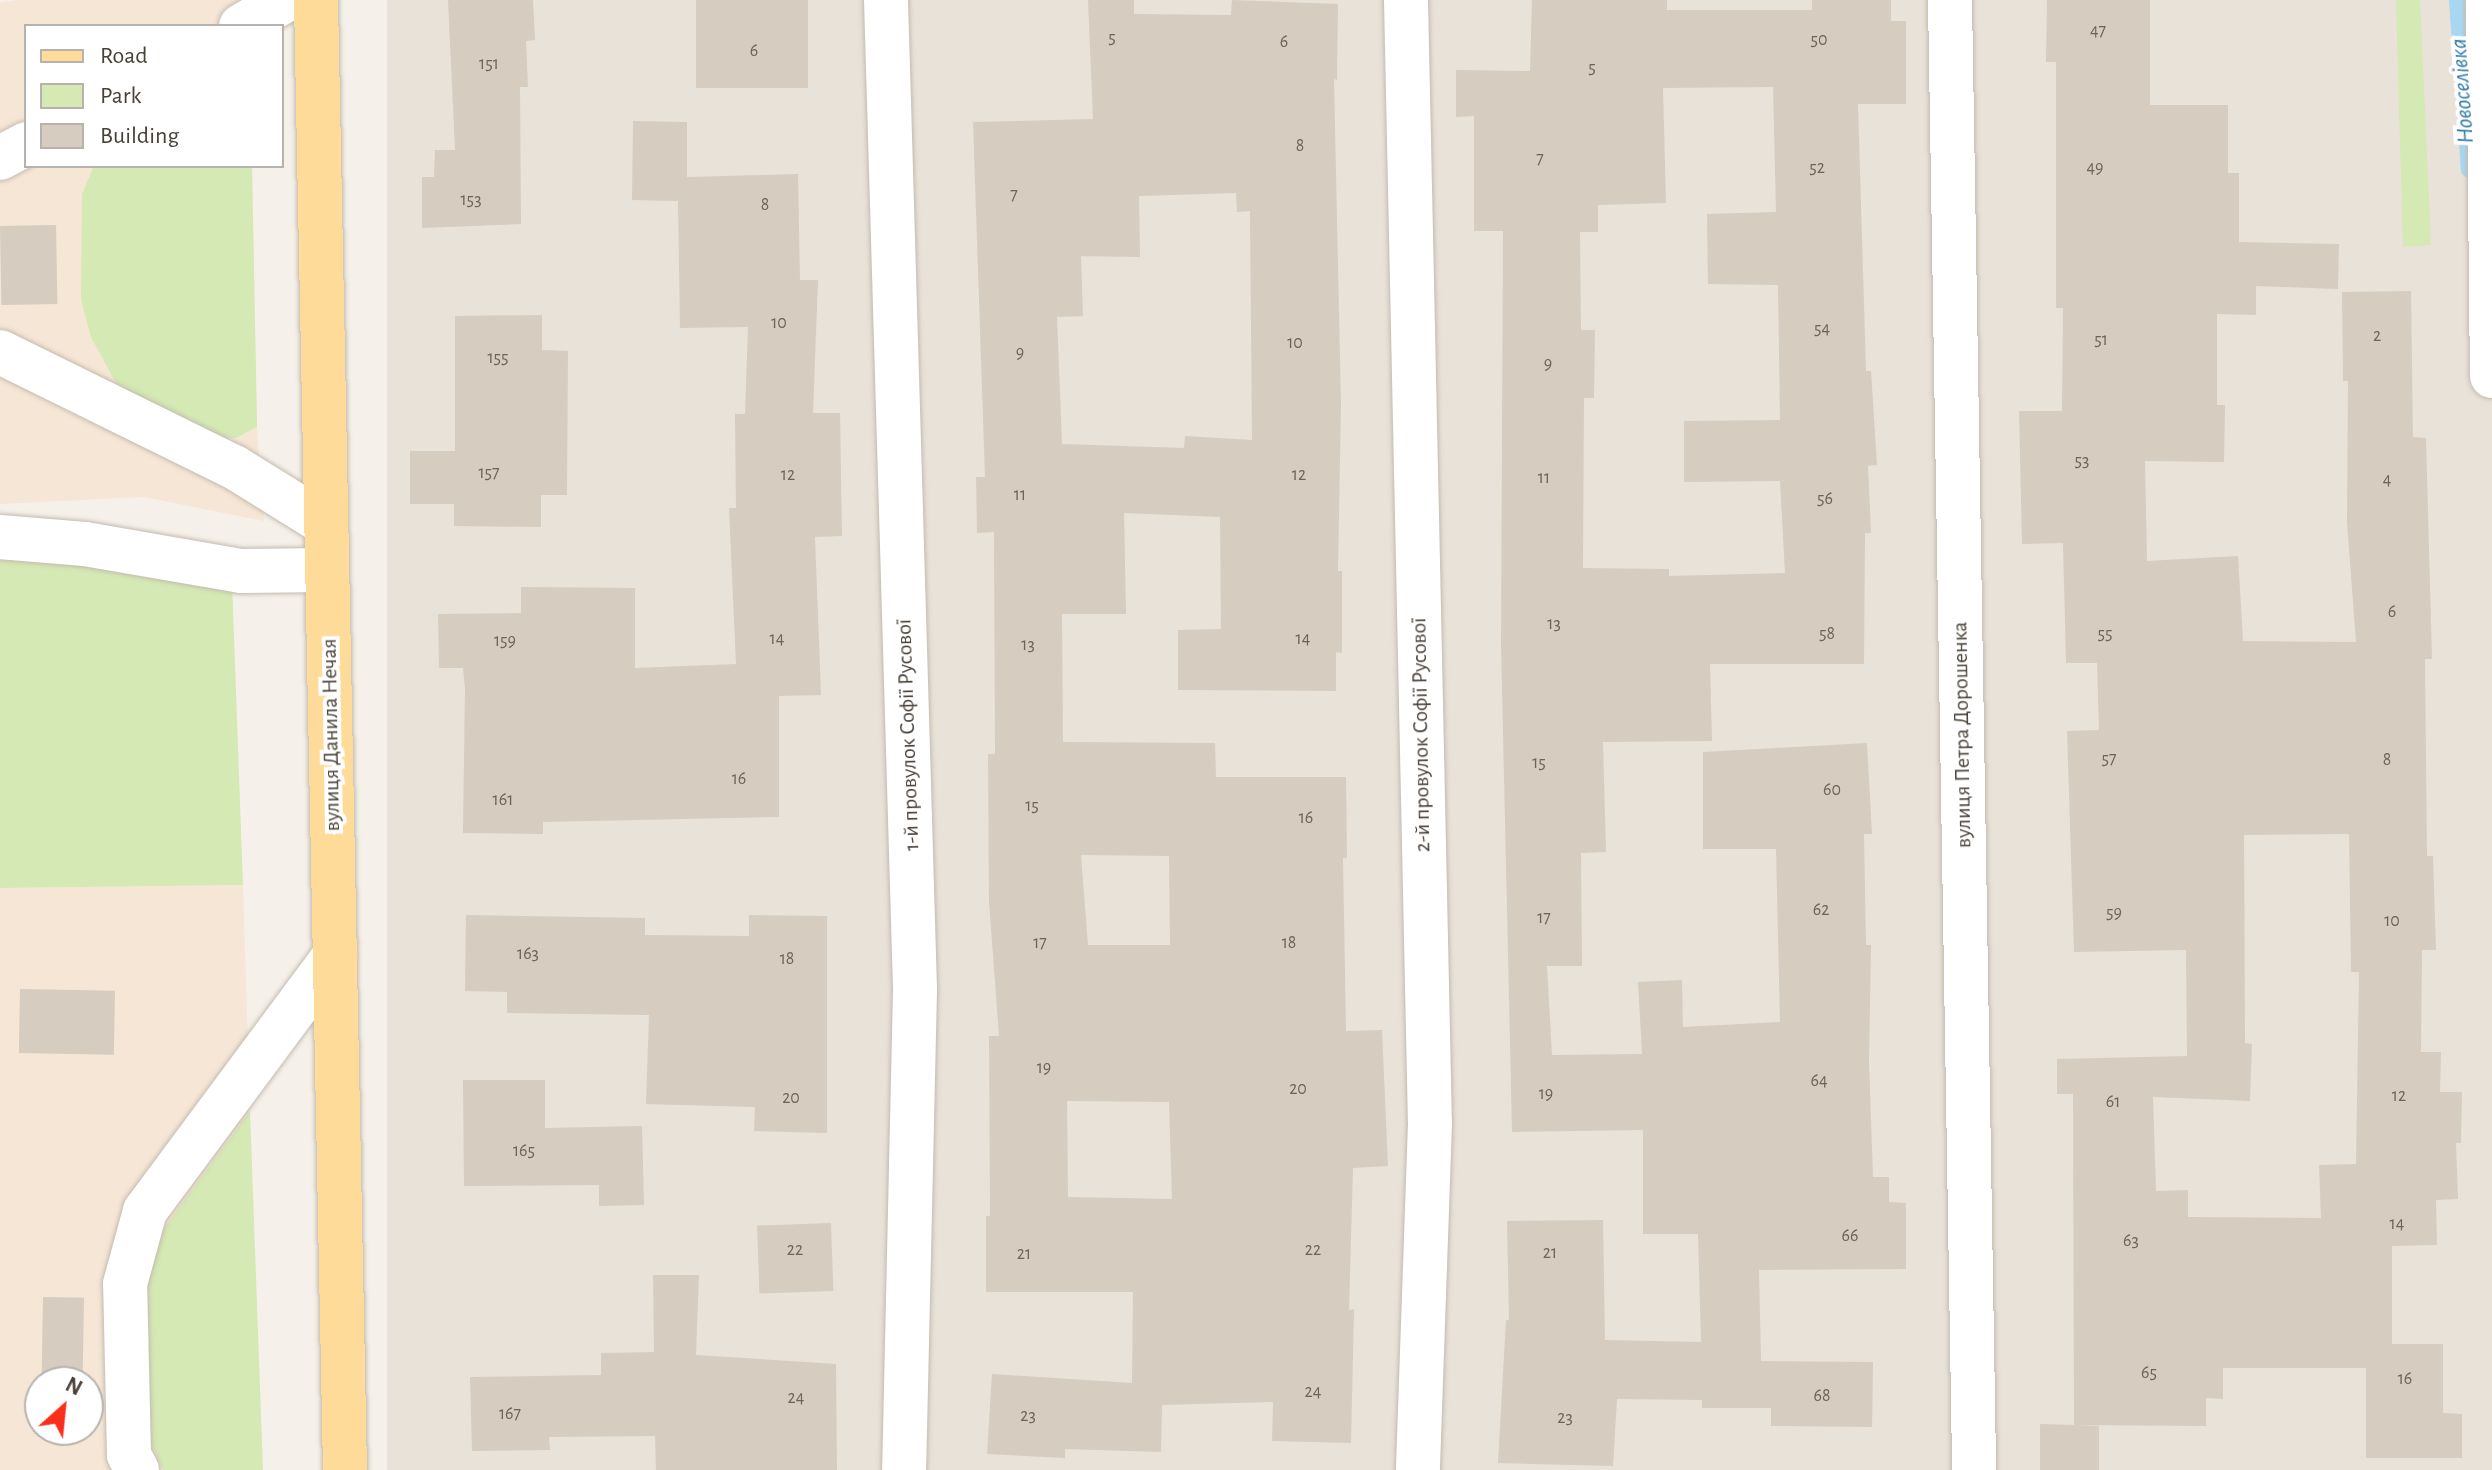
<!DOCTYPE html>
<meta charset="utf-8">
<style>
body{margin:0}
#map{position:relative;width:2492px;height:1470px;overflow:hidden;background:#f5f1ea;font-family:"Alegreya Sans",sans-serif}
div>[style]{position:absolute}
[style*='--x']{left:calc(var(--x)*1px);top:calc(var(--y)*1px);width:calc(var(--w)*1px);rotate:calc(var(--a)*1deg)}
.residential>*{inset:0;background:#e9e2d8;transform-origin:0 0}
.commercial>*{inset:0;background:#f6e6d5}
.green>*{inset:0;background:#d4e9b3}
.stream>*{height:16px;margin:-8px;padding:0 8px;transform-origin:8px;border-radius:8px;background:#a7d7f1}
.building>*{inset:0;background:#d6ccbf;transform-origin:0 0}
.roads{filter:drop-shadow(0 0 2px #c3bbaf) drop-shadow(0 0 2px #c3bbaf)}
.minor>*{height:44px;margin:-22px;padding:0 22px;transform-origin:22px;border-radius:22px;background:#fff}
.major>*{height:44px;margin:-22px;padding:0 22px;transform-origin:22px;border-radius:22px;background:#fedb99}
span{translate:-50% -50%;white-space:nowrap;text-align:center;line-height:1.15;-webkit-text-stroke:8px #fff;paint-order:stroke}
.number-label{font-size:18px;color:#6c645a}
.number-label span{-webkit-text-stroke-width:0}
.street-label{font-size:22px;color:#494138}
.water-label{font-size:24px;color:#2d79a5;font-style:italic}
.legend{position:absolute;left:24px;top:24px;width:260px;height:144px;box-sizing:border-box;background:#fff;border:2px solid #b6b3af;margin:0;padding:10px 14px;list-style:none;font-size:24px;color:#494138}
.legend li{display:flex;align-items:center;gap:16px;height:40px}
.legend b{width:40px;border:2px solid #b6b3af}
.north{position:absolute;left:24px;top:1366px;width:80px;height:80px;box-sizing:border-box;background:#fff;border:2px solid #b6b3af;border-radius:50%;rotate:27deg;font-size:22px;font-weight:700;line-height:32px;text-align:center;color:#494138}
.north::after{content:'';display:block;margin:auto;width:28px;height:36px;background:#f92f1c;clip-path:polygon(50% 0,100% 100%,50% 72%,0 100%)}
</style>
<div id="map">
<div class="residential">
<i style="left:387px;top:0;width:2105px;height:1471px"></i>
</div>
<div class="commercial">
<i style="clip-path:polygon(19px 0,248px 0,249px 26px,26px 26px,26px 166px,252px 166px,257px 427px,264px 521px,144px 497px,0 504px,0 2px)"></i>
<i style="clip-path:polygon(evenodd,243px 885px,250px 1111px,162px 1231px,150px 1441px,163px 1470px,0 1470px,0 888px,243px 885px,40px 1382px,88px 1382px,88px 1430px,40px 1430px,40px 1382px)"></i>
</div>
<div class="green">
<i style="clip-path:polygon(2396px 0,2420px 0,2431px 245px,2403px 247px)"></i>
<i style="clip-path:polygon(94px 166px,252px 166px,257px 427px,236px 438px,209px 437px,117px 385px,91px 337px,81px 299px,82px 194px)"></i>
<i style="clip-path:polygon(0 560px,74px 560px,232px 581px,243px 885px,0 888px)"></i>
<i style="clip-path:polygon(250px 1111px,263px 1470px,163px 1470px,150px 1441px,148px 1282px,162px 1231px)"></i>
</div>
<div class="stream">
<i style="--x:2457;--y:0;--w:170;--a:86"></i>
</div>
<div class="building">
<i style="clip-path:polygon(448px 0,533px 0,535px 40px,526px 41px,528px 87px,520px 87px,521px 224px,422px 228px,422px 177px,434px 177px,435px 150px,455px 150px)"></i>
<i style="left:696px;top:0;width:112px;height:88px"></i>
<i style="clip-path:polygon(evenodd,1088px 0,1134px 0,1134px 14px,1231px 15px,1232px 0,1338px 4px,1337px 80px,1334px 79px,1341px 405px,1338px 571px,1342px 571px,1342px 653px,1336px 652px,1336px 691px,1178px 690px,1178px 630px,1221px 629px,1220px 517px,1124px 513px,1126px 614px,1062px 614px,1063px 742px,1215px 743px,1216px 777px,1346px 777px,1347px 858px,1343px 858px,1346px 1031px,1382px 1030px,1388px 1166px,1353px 1168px,1349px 1310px,1354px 1309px,1351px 1443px,1272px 1441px,1273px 1402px,1162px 1405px,1161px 1452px,1065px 1449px,1065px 1458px,987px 1454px,992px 1374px,1132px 1383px,1133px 1292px,986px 1292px,986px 1216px,990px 1216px,989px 1036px,999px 1036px,989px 901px,988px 754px,995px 754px,994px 532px,977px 533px,976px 477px,985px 477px,973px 122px,1093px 119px,1088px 0,1236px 193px,1237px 212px,1250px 211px,1252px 440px,1185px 436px,1184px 448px,1062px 444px,1057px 317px,1083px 316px,1081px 256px,1140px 257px,1139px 196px,1236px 193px,1088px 0,1081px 855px,1169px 856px,1170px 945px,1088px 945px,1081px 855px,1088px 0,1067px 1101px,1169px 1102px,1172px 1199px,1068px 1197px,1067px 1101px)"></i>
<i style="clip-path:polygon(evenodd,1532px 0,1667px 0,1667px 10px,1812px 10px,1812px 0,1891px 0,1891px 21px,1906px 21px,1906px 104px,1858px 104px,1866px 371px,1871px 371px,1877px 465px,1868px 466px,1871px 533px,1865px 533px,1864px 664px,1710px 664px,1712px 741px,1603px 742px,1606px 852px,1581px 853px,1582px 966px,1547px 966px,1552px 1055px,1642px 1054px,1638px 982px,1682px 980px,1683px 1027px,1780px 1022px,1776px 849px,1703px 849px,1703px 752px,1867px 743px,1872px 834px,1864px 834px,1866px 945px,1871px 945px,1869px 1062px,1873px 1177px,1889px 1177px,1889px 1202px,1906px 1203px,1906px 1269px,1759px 1270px,1761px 1361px,1873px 1362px,1872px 1427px,1771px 1426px,1771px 1408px,1702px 1408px,1702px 1400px,1617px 1399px,1613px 1466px,1498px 1463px,1506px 1320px,1509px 1320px,1507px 1221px,1603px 1220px,1605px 1340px,1701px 1342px,1698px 1234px,1643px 1234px,1643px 1130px,1512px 1132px,1501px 643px,1503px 231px,1474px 231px,1474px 116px,1456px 117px,1456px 70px,1530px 71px,1532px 0,1773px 87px,1776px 212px,1707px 214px,1708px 284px,1778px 285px,1780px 420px,1684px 421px,1684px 482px,1780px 481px,1785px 573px,1669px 576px,1669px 569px,1583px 568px,1584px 398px,1594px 398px,1595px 330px,1581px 330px,1580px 232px,1598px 232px,1598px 205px,1666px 203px,1663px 88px,1773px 87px)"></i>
<i style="clip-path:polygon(evenodd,2047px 0,2150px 0,2150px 105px,2228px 105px,2228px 173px,2239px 173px,2239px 242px,2339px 244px,2338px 289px,2256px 286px,2256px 315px,2217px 314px,2217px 405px,2225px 405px,2224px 462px,2145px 461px,2147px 561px,2238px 556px,2243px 641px,2356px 642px,2347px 522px,2348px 381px,2343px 381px,2342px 292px,2411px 291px,2413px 437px,2426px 438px,2432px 659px,2425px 659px,2427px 856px,2433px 856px,2436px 950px,2422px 950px,2421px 1052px,2441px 1052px,2440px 1092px,2462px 1092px,2461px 1143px,2456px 1143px,2458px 1199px,2436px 1200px,2437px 1245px,2392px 1246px,2392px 1344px,2443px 1344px,2443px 1413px,2462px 1414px,2462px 1458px,2366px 1458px,2366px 1368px,2223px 1368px,2223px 1399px,2206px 1398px,2206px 1426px,2074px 1425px,2099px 1426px,2099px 1470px,2040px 1470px,2040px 1424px,2074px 1425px,2073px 1094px,2057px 1094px,2057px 1059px,2187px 1056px,2186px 950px,2074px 952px,2067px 731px,2099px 730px,2097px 663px,2066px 663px,2063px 543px,2022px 544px,2019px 411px,2062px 411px,2063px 308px,2056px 308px,2056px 62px,2046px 62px,2047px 0,2349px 834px,2351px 972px,2359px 972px,2356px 1164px,2319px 1165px,2321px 1218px,2188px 1217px,2188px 1190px,2156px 1191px,2153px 1097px,2250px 1101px,2252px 1044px,2245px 1043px,2244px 835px,2349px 834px)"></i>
<i style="clip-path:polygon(633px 121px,687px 122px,687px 177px,798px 174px,800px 280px,818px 280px,813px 413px,840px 413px,842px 536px,815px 537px,821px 695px,779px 696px,779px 817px,543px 822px,543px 834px,463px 833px,465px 688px,463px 668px,439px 668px,438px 614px,521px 613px,521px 587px,635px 588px,635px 668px,736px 664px,729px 508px,736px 508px,735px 414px,745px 414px,748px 327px,680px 328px,678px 201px,632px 200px)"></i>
<i style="left:56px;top:225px;width:79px;height:56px;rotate:89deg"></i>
<i style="clip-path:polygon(542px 315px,542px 350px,568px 351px,567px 495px,541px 495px,541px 527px,454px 526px,454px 504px,410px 504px,410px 451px,455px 451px,455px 316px)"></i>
<i style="clip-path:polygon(466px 915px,645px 918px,645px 935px,749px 936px,749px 915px,827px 916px,827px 1133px,754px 1131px,755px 1107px,646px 1104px,649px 1015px,507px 1013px,507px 992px,465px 991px)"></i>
<i style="left:20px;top:989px;width:95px;height:64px;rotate:1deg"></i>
<i style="clip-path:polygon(463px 1080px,545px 1080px,545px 1128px,642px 1126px,644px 1205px,599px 1206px,599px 1185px,464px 1186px)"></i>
<i style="left:831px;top:1223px;width:68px;height:74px;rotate:88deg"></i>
<i style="clip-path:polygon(653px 1275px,699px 1275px,696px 1355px,836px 1364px,837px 1470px,656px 1470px,655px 1436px,549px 1437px,550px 1450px,472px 1451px,470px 1377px,601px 1375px,601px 1353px,654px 1352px)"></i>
<i style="left:43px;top:1297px;width:41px;height:85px;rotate:1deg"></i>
</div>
<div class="roads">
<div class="minor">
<i style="--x:886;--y:0;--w:990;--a:88.32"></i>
<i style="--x:915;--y:990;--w:480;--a:91.3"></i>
<i style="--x:1406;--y:0;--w:1123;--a:88.78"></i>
<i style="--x:1430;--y:1123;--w:347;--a:92"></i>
<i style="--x:1950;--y:0;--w:1470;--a:89.06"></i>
<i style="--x:2488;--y:0;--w:376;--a:89.4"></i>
<i style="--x:241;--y:26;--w:52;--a:-30"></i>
<i style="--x:0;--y:158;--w:30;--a:-28"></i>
<i style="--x:0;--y:352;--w:261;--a:26.2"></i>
<i style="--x:234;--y:467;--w:108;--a:31.8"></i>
<i style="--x:0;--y:537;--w:85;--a:4.7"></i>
<i style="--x:85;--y:544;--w:159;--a:9.8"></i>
<i style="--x:242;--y:571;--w:85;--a:-0.7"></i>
<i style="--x:137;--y:1470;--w:17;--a:-118"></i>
<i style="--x:129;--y:1455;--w:171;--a:-91.3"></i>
<i style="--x:125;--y:1284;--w:76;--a:-74.7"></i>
<i style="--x:145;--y:1211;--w:319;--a:-53.4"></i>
</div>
<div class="major">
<i style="--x:316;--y:0;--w:1470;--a:88.87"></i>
</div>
</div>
<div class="number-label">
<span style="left:2098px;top:31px">47</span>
<span style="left:1112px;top:38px">5</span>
<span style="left:1819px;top:40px">50</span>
<span style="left:1284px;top:42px">6</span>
<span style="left:754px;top:51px">6</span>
<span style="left:489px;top:64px">151</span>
<span style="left:1592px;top:68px">5</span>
<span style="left:1300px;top:146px">8</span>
<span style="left:1540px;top:159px">7</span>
<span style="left:1817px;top:168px">52</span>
<span style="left:2095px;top:168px">49</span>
<span style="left:1014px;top:195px">7</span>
<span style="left:471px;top:200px">153</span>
<span style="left:765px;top:205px">8</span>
<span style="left:779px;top:323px">10</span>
<span style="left:1822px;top:329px">54</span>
<span style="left:2377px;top:336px">2</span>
<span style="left:2101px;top:340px">51</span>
<span style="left:1295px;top:343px">10</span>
<span style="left:1020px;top:353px">9</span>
<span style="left:498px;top:358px">155</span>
<span style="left:1548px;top:364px">9</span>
<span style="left:2082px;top:461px">53</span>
<span style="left:489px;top:473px">157</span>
<span style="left:788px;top:475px">12</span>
<span style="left:1299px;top:475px">12</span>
<span style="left:1544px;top:478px">11</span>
<span style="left:2387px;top:480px">4</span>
<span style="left:1020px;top:495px">11</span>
<span style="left:1825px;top:499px">56</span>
<span style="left:2392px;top:612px">6</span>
<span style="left:1554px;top:624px">13</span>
<span style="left:1827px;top:634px">58</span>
<span style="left:2105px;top:634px">55</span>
<span style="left:777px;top:639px">14</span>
<span style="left:1303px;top:639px">14</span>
<span style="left:505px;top:641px">159</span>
<span style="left:1028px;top:645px">13</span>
<span style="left:2109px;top:759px">57</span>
<span style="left:2387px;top:760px">8</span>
<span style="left:1539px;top:763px">15</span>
<span style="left:739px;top:779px">16</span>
<span style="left:1832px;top:790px">60</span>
<span style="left:503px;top:800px">161</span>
<span style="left:1032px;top:806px">15</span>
<span style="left:1306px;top:818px">16</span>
<span style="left:1821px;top:910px">62</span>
<span style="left:2114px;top:913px">59</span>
<span style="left:1544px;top:918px">17</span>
<span style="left:2392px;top:921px">10</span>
<span style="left:1040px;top:943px">17</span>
<span style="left:1289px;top:943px">18</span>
<span style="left:528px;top:954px">163</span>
<span style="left:787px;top:959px">18</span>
<span style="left:1044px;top:1068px">19</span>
<span style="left:1819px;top:1081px">64</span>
<span style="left:1298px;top:1089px">20</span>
<span style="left:1546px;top:1094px">19</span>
<span style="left:2399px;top:1096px">12</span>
<span style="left:791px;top:1098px">20</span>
<span style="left:2113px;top:1102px">61</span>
<span style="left:524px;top:1151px">165</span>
<span style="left:2397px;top:1224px">14</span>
<span style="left:1850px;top:1236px">66</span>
<span style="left:2131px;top:1241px">63</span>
<span style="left:795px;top:1250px">22</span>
<span style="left:1313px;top:1250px">22</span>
<span style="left:1550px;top:1253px">21</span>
<span style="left:1024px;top:1254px">21</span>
<span style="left:2149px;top:1373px">65</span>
<span style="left:2405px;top:1379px">16</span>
<span style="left:1313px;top:1392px">24</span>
<span style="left:1822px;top:1396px">68</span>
<span style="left:796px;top:1398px">24</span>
<span style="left:510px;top:1414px">167</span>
<span style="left:1028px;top:1416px">23</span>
<span style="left:1565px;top:1418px">23</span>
</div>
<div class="street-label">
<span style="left:331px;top:735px;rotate:-91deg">вулиця Данила Нечая</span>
<span style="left:908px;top:735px;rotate:-92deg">1-й провулок Софії Русової</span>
<span style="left:1421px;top:735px;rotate:-91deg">2-й провулок Софії Русової</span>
<span style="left:1962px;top:735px;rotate:-91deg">вулиця Петра Дорошенка</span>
</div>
<div class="water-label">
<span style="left:2463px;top:91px;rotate:-94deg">Новоселівка</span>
</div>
<ul class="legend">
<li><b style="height:10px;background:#fedb99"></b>Road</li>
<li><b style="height:22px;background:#d4e9b3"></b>Park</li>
<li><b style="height:22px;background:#d6ccbf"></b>Building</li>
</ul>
<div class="north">N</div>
</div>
